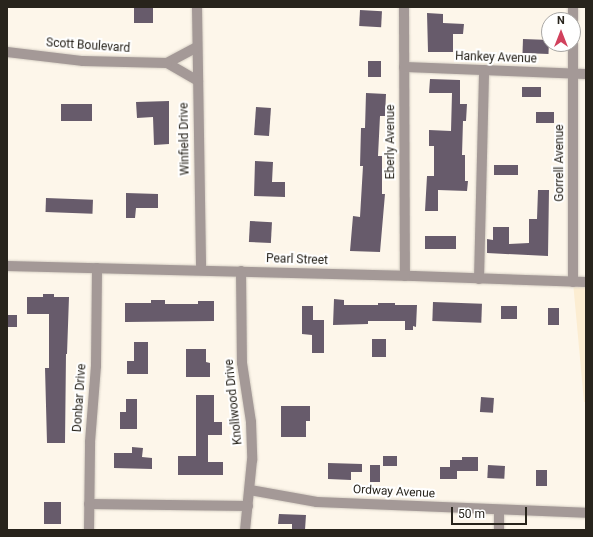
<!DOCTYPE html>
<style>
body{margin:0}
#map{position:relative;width:593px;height:537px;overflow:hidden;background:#fdf6ea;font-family:Roboto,sans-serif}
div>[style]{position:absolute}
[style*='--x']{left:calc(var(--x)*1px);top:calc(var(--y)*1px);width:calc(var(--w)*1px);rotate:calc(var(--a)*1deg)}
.built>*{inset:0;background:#fcedd2}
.building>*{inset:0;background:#675b6b;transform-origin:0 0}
.roads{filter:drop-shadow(0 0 1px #d7d0c5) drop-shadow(0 0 1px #d7d0c5)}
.minor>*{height:10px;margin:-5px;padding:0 5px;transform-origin:5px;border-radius:5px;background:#a49997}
span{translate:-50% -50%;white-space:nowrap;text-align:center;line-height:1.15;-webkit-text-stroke:4px #fff;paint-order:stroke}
.street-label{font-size:12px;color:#28241c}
.frame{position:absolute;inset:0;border:8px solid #28241c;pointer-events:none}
.north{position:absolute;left:541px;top:12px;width:40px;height:40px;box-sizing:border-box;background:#fff;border:1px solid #a9a7a4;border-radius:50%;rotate:0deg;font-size:11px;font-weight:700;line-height:16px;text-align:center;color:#28241c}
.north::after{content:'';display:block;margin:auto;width:14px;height:18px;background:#d1415d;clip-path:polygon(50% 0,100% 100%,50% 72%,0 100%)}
.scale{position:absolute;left:451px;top:507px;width:76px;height:18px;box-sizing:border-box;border:2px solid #28241c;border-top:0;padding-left:5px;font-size:12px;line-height:14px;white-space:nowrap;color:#28241c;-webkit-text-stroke:3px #fff;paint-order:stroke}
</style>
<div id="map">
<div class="built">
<i style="clip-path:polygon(573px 282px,586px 282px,586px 402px,584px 402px)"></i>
</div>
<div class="building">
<i style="left:134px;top:7px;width:19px;height:16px"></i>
<i style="left:360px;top:10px;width:22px;height:16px;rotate:3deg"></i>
<i style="clip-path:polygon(427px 13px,443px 14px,443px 23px,464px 24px,463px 34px,453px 34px,453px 52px,428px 52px)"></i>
<i style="left:523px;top:39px;width:26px;height:14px;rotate:2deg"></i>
<i style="left:368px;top:61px;width:13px;height:16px"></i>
<i style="clip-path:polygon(430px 79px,460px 80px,460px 104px,467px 104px,466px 121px,463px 121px,462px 155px,465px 155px,465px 181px,468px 181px,467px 191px,438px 190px,438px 211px,425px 211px,427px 176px,434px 176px,434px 146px,429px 146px,429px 130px,451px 131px,452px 93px,429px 93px)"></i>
<i style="left:522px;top:87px;width:19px;height:10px"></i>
<i style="clip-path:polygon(366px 93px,386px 94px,385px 116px,380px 116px,378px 156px,382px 156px,382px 194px,385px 194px,380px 252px,350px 251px,353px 216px,360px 217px,363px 166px,360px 166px,361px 128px,365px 128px)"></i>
<i style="clip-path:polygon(169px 101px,169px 144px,154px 145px,153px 117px,137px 118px,136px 102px)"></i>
<i style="left:61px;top:104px;width:31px;height:17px"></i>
<i style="left:256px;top:107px;width:15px;height:28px;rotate:4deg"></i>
<i style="left:536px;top:112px;width:18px;height:11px"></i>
<i style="clip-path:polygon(255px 161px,273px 162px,272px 182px,285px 182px,285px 197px,254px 196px)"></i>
<i style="left:494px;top:165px;width:24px;height:10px"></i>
<i style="clip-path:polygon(538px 190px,549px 190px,548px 256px,487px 253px,487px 239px,493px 240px,493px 227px,509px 227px,509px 244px,529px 243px,529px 219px,537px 219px)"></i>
<i style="clip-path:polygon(126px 193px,158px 194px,158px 208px,136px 208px,135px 218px,126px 218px)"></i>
<i style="left:46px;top:198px;width:47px;height:14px;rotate:2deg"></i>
<i style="left:250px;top:221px;width:22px;height:21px;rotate:3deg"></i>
<i style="left:425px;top:236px;width:31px;height:13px"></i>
<i style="clip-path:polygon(43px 294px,54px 294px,54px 297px,69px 297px,67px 354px,66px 354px,65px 443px,47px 443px,45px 368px,49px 368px,49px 314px,27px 314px,27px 297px,43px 297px)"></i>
<i style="clip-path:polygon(334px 299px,344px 300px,344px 305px,378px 305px,378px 303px,395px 303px,395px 305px,417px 305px,416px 327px,413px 326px,413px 330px,405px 330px,405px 321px,368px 321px,368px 324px,333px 325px)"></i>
<i style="clip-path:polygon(151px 300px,165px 300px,165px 304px,198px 304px,198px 301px,214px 301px,214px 321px,125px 322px,125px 303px,151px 303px)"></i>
<i style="left:433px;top:302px;width:49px;height:19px;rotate:2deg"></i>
<i style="clip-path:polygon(302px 306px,313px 306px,313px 320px,324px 320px,324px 353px,312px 353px,312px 335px,302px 334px)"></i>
<i style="left:501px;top:306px;width:16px;height:13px"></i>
<i style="left:548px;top:308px;width:11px;height:17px"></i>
<i style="left:7px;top:315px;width:10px;height:12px"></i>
<i style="left:372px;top:339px;width:14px;height:18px"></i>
<i style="clip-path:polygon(134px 342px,148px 342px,148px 374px,127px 374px,127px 361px,134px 361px)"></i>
<i style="clip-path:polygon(186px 349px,206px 349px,206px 362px,210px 363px,210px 377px,186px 377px)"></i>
<i style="clip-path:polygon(196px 395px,214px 395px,214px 422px,222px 422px,222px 435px,208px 435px,208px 462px,223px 462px,223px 475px,178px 475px,178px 456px,196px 456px)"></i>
<i style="left:481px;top:397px;width:13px;height:15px;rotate:4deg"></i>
<i style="clip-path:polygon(126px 399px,137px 399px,137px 429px,120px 429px,120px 412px,126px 412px)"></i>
<i style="clip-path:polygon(281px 406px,310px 406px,310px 421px,306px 421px,306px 437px,281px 437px)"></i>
<i style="clip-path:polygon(132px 447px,143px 448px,142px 457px,152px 458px,152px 469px,114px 468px,114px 453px,132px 453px)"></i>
<i style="left:383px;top:456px;width:14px;height:10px"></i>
<i style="clip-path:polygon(462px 457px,478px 457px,478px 471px,457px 471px,457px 479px,440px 479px,440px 467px,450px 467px,450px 460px,462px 460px)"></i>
<i style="clip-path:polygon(328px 463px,362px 464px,362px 472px,351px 472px,351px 480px,328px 479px)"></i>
<i style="left:370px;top:465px;width:10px;height:17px"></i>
<i style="left:488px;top:465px;width:17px;height:13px;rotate:3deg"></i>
<i style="left:536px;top:470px;width:11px;height:16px"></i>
<i style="left:44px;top:502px;width:17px;height:22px"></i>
<i style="clip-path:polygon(279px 514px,306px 515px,305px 530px,292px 530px,292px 524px,278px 524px)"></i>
</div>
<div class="roads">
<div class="minor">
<i style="--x:197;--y:7;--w:263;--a:89.1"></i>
<i style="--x:404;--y:7;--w:269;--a:89.8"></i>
<i style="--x:573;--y:20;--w:13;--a:-90"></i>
<i style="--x:197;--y:47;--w:34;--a:152"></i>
<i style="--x:167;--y:63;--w:36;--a:30"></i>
<i style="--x:7;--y:52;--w:77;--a:6.8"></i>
<i style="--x:83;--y:61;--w:84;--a:1.4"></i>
<i style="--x:404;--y:67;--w:182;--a:2.2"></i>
<i style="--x:7;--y:266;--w:407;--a:1.4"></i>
<i style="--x:414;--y:276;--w:172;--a:2"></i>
<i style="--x:241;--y:271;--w:92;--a:89.4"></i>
<i style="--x:242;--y:363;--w:60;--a:81.3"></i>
<i style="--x:251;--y:422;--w:38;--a:88"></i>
<i style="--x:252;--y:460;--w:70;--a:95.7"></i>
<i style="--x:479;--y:279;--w:209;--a:-88.6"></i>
<i style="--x:573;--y:282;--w:238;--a:-90"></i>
<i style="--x:250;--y:490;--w:68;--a:10.2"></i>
<i style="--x:317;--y:502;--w:269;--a:2.3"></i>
<i style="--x:89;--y:504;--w:159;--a:0.7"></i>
<i style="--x:89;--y:530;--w:88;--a:-89.3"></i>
<i style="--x:90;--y:442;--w:76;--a:-85.5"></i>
<i style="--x:96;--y:366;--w:98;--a:-89.4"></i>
<i style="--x:499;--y:530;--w:20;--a:-90"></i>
</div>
</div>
<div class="street-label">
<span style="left:88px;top:46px;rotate:4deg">Scott Boulevard</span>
<span style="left:496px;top:58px;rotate:2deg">Hankey Avenue</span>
<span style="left:185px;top:139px;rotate:-91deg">Winfield Drive</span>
<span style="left:391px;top:142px;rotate:-90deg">Eberly Avenue</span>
<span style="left:560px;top:163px;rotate:-90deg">Gorrell Avenue</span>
<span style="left:297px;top:260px;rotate:2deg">Pearl Street</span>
<span style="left:80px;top:398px;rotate:-86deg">Donbar Drive</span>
<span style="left:234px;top:402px;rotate:-96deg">Knollwood Drive</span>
<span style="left:394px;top:492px;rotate:3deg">Ordway Avenue</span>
</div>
<div class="frame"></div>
<div class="north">N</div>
<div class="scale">50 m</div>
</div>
